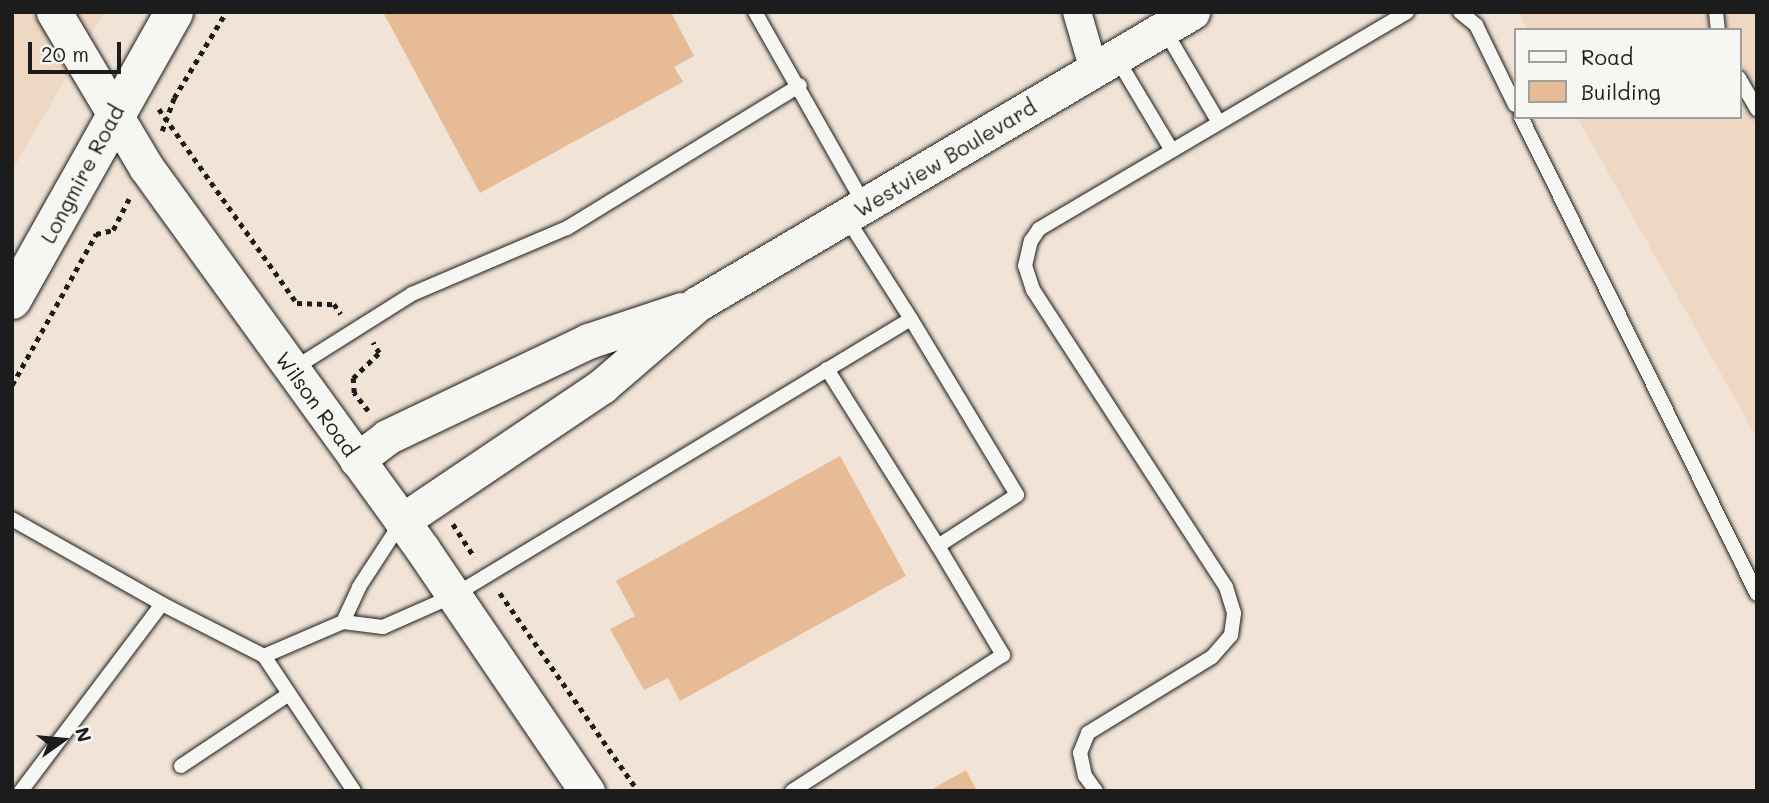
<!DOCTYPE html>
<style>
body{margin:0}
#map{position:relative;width:1769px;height:803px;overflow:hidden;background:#f1e4d6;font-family:Mali,sans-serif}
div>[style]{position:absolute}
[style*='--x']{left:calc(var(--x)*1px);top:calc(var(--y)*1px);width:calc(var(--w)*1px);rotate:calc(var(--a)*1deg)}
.built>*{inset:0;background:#eed8c3}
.building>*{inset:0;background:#e6bb96}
.path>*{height:4.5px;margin-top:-2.25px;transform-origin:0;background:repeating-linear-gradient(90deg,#1c1c1c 0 5px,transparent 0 10px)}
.roads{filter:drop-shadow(0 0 2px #1c1c1c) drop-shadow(0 0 2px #1c1c1c)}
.service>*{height:14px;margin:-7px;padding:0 7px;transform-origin:7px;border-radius:7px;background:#f6f6f2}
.minor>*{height:28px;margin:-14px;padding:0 14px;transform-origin:14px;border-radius:14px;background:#f6f6f2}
.tertiary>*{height:35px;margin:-17.5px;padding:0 17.5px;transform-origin:17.5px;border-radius:17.5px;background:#f6f6f2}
.secondary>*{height:38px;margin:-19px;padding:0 19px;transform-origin:19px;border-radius:19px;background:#f6f6f2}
span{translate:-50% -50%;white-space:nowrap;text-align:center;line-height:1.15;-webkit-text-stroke:6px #f6f6f2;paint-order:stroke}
.street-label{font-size:21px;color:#1c1c1c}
.frame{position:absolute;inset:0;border:14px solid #1c1c1c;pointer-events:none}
.legend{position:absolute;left:1514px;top:28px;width:228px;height:91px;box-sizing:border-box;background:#f6f6f2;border:2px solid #9f9f9c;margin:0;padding:9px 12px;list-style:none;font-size:21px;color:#1c1c1c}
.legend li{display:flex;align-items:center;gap:14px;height:35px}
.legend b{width:35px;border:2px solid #9f9f9c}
.north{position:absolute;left:28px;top:705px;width:70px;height:70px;-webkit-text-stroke:5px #f6f6f2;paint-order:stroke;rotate:75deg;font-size:19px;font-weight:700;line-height:28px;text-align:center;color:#1c1c1c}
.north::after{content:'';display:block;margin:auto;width:24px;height:32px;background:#1c1c1c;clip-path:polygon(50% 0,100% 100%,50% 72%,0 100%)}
.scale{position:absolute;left:28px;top:42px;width:93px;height:32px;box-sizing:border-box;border:4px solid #1c1c1c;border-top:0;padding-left:9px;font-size:21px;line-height:24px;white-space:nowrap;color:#1c1c1c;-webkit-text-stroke:5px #f6f6f2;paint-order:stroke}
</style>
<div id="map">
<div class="built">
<i style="clip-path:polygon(12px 12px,104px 12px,12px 171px)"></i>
<i style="clip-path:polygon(1519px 12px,1757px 12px,1757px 438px,1577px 117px,1739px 117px,1739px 30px,1528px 30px)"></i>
</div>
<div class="building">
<i style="clip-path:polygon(383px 12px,671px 12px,694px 56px,674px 67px,683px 82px,480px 193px)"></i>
<i style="clip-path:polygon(840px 456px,906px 576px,680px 701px,668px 678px,644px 690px,610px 629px,635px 616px,616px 581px)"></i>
<i style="clip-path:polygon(966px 770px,977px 791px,929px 791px)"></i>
</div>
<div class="path">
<i style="--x:159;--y:109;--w:238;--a:54.6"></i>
<i style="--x:297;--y:303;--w:37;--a:2"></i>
<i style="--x:334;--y:304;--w:12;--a:55"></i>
<i style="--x:162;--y:131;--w:35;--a:-70"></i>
<i style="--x:174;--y:98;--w:100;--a:-58.8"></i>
<i style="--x:12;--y:385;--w:173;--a:-60.9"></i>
<i style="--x:96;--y:234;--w:17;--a:-13"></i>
<i style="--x:113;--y:230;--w:35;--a:-63"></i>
<i style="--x:368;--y:411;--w:23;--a:-128"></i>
<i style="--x:354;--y:393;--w:15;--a:-94"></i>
<i style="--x:353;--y:378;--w:36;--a:-44"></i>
<i style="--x:379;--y:353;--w:12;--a:-121"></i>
<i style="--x:453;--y:524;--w:40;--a:57.1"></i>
<i style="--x:500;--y:593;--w:241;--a:55.1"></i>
</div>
<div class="roads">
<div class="service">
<i style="--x:755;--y:12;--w:221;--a:60.4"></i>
<i style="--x:1460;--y:12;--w:21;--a:39"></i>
<i style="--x:1476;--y:25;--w:89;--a:64"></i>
<i style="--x:1716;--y:12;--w:18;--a:84"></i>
<i style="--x:1164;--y:29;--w:107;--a:59.6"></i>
<i style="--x:1116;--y:57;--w:107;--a:59.1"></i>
<i style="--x:1739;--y:78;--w:36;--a:60"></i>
<i style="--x:1521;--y:117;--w:532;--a:63.68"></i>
<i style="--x:846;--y:217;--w:121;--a:57.5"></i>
<i style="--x:293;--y:369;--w:141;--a:-32.2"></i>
<i style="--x:412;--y:294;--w:168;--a:-23.1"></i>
<i style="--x:567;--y:228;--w:273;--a:-31.5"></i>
<i style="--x:827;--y:369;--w:209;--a:57.9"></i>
<i style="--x:12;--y:519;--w:172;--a:29.5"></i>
<i style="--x:162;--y:604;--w:114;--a:27"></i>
<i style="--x:264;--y:656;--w:86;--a:-23.3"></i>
<i style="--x:343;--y:622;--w:40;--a:7.1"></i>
<i style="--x:383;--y:627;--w:77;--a:-23.9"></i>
<i style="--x:453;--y:596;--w:535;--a:-31.17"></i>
<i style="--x:911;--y:319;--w:205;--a:58.9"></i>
<i style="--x:1017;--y:495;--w:94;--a:147.2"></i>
<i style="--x:938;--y:546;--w:127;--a:59.2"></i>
<i style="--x:1003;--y:655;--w:251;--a:147.2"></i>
<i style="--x:343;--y:622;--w:38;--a:-65"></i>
<i style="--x:359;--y:587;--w:79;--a:-56.9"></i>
<i style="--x:264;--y:656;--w:162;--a:56.3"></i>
<i style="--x:181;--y:766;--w:130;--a:-33.7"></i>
<i style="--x:21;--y:791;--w:234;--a:-53"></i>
<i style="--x:1096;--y:791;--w:19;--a:-126"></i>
<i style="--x:1085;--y:776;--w:24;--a:-102"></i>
<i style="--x:1080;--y:753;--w:22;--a:-68"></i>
<i style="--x:1088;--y:733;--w:145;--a:-31.5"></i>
<i style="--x:1212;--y:657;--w:29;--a:-49"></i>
<i style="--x:1231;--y:635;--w:22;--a:-82"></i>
<i style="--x:1234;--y:613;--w:27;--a:-107"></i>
<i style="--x:1226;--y:587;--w:354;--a:-123"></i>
<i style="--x:1033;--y:290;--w:25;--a:-108"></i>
<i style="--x:1025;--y:266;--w:26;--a:-77"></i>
<i style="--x:1031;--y:241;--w:14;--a:-56"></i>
<i style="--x:1039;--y:229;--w:427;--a:-30.5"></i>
</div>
<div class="minor">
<i style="--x:1077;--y:12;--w:60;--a:73.7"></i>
</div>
<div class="tertiary">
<i style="--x:54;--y:12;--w:180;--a:59.3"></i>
<i style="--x:146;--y:167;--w:473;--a:54.1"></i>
<i style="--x:423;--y:550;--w:292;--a:55.8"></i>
<i style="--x:357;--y:460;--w:38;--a:-37"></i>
<i style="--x:387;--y:437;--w:223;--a:-25.5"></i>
<i style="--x:588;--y:341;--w:98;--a:-18.4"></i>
<i style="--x:402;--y:521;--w:241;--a:-34"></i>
<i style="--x:602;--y:386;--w:125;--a:-40.8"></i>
<i style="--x:697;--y:304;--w:575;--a:-30.54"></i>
</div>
<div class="secondary">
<i style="--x:12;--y:300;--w:330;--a:-60.6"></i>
</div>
</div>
<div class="street-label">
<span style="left:945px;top:158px;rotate:-31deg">Westview Boulevard</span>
<span style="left:82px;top:174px;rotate:-62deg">Longmire Road</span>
<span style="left:317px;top:404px;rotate:54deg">Wilson Road</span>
</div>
<div class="frame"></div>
<ul class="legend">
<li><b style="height:9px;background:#f6f6f2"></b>Road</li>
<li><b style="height:19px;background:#e6bb96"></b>Building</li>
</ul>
<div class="north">N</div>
<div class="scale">20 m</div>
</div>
